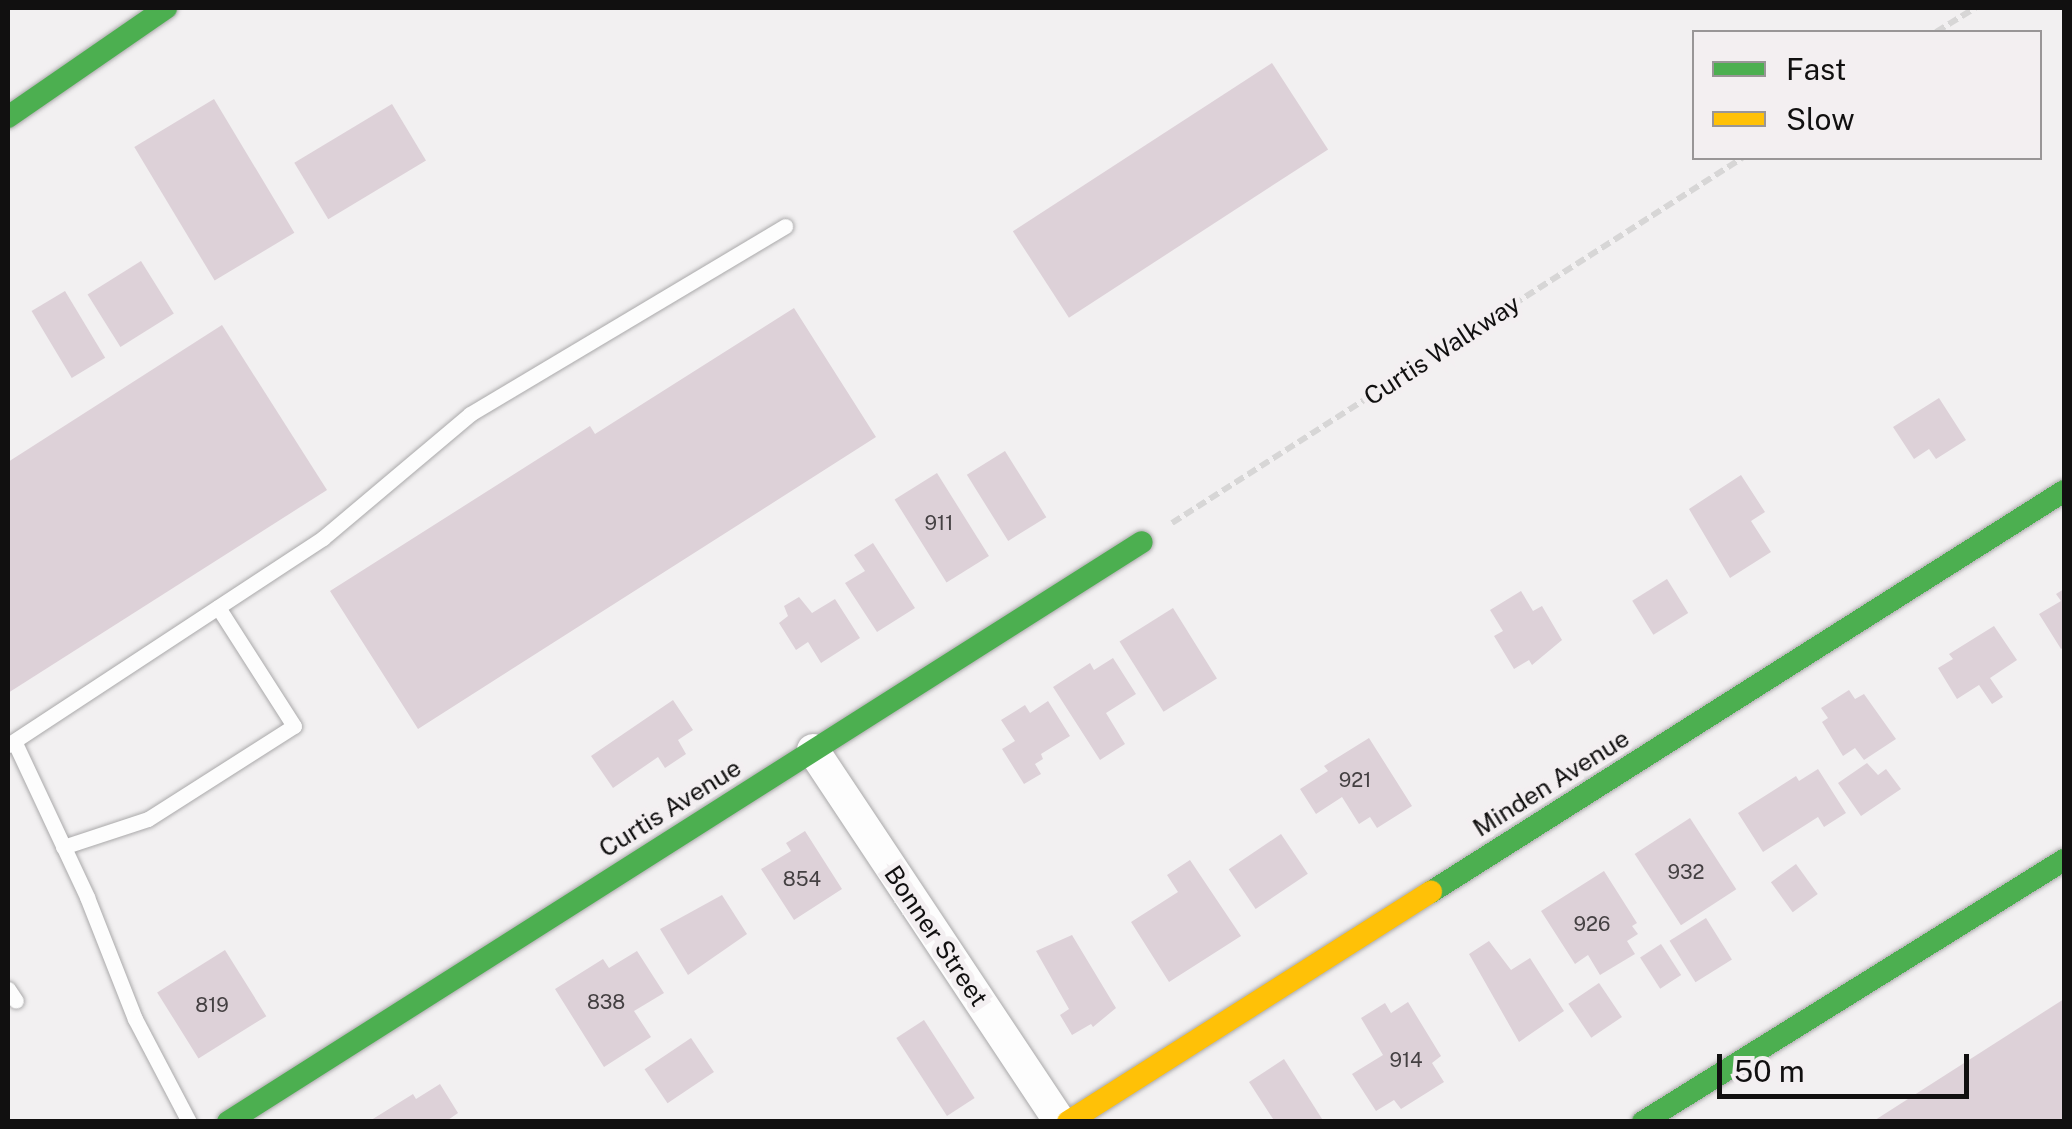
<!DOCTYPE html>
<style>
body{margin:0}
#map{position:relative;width:2072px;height:1129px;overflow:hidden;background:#f2f0f1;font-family:"Public Sans",sans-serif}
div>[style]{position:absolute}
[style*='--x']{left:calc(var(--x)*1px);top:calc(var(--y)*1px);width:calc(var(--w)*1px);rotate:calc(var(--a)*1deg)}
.building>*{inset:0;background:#ddd1d8;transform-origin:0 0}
.path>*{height:6px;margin-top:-3px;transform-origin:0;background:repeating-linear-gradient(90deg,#d7d6d6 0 10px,transparent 0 15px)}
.roads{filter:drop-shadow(0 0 2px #aaa9aa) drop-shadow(0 0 2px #aaa9aa)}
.lane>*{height:15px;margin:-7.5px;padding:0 7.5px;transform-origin:7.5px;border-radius:7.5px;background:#fdfdfd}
.street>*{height:32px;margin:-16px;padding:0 16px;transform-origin:16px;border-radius:16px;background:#fdfdfd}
.fast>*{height:22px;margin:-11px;padding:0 11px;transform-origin:11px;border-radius:11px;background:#4caf50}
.slow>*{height:22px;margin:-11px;padding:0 11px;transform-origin:11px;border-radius:11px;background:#ffc107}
span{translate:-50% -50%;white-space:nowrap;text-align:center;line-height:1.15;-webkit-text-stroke:10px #f3eff1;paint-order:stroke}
.number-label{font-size:20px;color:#444042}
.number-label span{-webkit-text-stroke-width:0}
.street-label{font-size:25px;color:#111010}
.frame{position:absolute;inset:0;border:10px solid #111010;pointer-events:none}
.legend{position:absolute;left:1692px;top:30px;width:350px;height:130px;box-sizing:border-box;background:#f3eff1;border:2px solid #999697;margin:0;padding:12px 18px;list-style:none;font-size:30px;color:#111010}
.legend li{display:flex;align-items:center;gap:20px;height:50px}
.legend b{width:50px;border:2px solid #999697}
.scale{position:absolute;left:1717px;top:1054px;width:252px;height:45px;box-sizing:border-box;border:5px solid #111010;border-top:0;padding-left:12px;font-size:30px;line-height:35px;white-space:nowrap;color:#111010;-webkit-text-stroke:8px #f3eff1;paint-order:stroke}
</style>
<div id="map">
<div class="building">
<i style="left:1272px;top:63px;width:103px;height:309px;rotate:57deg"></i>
<i style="left:214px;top:99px;width:156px;height:93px;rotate:59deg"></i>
<i style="left:392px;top:104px;width:66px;height:114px;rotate:59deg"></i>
<i style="left:141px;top:261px;width:62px;height:63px;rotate:58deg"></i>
<i style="left:65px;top:291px;width:78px;height:39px;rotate:59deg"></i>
<i style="clip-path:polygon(794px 308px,876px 437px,418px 729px,330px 591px,590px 426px,595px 434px)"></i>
<i style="clip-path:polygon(222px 325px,327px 490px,8px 693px,8px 462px)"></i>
<i style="clip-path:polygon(1939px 398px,1966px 440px,1936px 459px,1929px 449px,1914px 459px,1893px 427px)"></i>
<i style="left:1005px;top:451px;width:78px;height:45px;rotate:58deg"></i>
<i style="left:937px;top:473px;width:98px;height:50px;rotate:58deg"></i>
<i style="clip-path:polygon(1741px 475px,1765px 512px,1751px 521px,1771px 552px,1730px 578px,1689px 509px)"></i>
<i style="clip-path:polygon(873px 543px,915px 608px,877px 632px,845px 583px,865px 571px,854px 555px)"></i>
<i style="left:1667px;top:579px;width:40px;height:41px;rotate:58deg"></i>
<i style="clip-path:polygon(2064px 589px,2064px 647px,2061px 649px,2039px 614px,2061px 601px,2056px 594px)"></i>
<i style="clip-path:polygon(1521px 591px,1533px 611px,1542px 606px,1562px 640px,1532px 665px,1529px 660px,1514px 669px,1494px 636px,1503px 631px,1490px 610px)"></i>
<i style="clip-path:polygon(799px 597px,812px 613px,835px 599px,860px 638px,821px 663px,808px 642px,796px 650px,779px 623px,788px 616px,784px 606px)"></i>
<i style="left:1173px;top:608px;width:83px;height:63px;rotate:58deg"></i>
<i style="clip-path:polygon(1994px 626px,2017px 660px,1990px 678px,2003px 697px,1992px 704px,1979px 685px,1957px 699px,1938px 668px,1953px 659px,1949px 654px)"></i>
<i style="clip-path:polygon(1113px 658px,1136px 694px,1106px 713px,1125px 744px,1100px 760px,1053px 687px,1090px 663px,1094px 670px)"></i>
<i style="clip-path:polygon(1849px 690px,1855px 699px,1864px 694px,1896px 739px,1864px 760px,1855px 748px,1843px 756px,1822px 722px,1828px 718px,1821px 708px)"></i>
<i style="clip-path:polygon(673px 700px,693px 730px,678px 740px,686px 754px,665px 768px,658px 757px,613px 788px,591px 756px)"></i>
<i style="clip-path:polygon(1048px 701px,1070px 736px,1041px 754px,1043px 759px,1035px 764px,1041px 774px,1024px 784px,1002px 749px,1015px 741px,1001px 720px,1025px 705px,1030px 713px)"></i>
<i style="clip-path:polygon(1369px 738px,1412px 806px,1377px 828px,1370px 817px,1359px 824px,1342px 797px,1316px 814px,1300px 789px,1328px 771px,1324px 766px)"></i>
<i style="clip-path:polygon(1867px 763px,1878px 775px,1886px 769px,1901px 789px,1861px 816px,1838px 783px)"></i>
<i style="clip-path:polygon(1818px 769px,1846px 813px,1824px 827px,1818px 817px,1763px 852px,1738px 813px,1796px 776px,1799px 781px)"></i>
<i style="left:1690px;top:818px;width:85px;height:66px;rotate:57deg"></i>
<i style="clip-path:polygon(805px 831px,842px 889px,794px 920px,761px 869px,791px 851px,786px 843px)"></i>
<i style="left:1281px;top:834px;width:48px;height:63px;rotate:56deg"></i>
<i style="clip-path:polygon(1190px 860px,1241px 936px,1169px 982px,1131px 922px,1178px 892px,1167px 875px)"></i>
<i style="left:1796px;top:864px;width:37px;height:31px;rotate:54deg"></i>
<i style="clip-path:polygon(1604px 871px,1637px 923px,1632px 926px,1638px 934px,1627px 941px,1635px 954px,1600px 975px,1588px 955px,1575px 964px,1541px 911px)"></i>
<i style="clip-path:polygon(722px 895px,747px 934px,688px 975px,660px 929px)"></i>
<i style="left:1706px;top:918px;width:49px;height:43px;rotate:58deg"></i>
<i style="clip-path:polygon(1072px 935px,1116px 1008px,1093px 1027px,1091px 1024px,1072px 1035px,1060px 1015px,1069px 1009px,1036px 951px)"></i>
<i style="clip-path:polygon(1489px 941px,1511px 970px,1530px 958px,1564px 1011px,1519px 1042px,1469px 954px)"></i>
<i style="left:1661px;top:944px;width:37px;height:25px;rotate:57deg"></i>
<i style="left:225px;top:950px;width:78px;height:80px;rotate:58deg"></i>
<i style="clip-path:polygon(637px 951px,664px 993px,634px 1011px,651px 1037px,604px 1067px,555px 989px,603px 959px,609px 968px)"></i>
<i style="left:1599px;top:983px;width:41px;height:37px;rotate:56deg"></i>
<i style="clip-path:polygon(2064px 999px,2064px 1122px,1872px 1122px)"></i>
<i style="clip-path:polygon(1408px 1002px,1441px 1056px,1432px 1063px,1444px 1082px,1401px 1109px,1394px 1100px,1376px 1111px,1352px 1074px,1383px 1055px,1361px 1018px,1385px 1003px,1391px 1013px)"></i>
<i style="left:924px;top:1020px;width:93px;height:33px;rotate:57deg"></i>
<i style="left:691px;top:1038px;width:41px;height:56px;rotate:56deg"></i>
<i style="clip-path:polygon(1284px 1059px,1324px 1122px,1275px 1122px,1249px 1082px)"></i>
<i style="clip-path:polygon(440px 1084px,458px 1113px,445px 1122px,368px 1122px,413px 1094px,416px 1099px)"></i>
</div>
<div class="path">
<i style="--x:1936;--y:32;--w:46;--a:-31.6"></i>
<i style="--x:1172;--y:523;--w:677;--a:-32.63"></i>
</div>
<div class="roads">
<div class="lane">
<i style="--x:15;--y:743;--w:170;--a:64.9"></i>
<i style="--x:87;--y:897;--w:131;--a:68.5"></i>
<i style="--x:135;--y:1019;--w:116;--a:62.3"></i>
<i style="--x:8;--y:745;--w:377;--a:-33.3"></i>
<i style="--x:323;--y:538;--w:192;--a:-40.1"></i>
<i style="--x:470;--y:414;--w:367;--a:-30.8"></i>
<i style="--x:63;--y:847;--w:89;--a:-18.2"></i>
<i style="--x:148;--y:819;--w:173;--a:-32.5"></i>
<i style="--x:294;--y:726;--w:141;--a:-122.6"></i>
<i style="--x:8;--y:989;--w:14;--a:56"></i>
</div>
<div class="street">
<i style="--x:813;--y:750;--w:447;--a:56.4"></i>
</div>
<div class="fast">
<i style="--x:8;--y:117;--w:192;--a:-34.6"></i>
<i style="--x:1431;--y:892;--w:749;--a:-32.35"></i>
<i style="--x:228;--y:1122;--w:1082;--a:-32.4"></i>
<i style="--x:1643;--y:1122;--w:496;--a:-31.9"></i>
</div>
<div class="slow">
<i style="--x:1068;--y:1122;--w:430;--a:-32.4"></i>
</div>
</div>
<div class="number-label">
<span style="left:939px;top:523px">911</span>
<span style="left:1355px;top:780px">921</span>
<span style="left:1686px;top:872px">932</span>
<span style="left:802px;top:879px">854</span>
<span style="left:1592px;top:924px">926</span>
<span style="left:606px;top:1002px">838</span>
<span style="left:212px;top:1005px">819</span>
<span style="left:1406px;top:1060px">914</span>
</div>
<div class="street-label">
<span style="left:1442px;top:350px;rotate:-33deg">Curtis Walkway</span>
<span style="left:1551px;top:783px;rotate:-32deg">Minden Avenue</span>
<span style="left:670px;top:808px;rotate:-32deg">Curtis Avenue</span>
<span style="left:936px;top:936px;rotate:56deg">Bonner Street</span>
</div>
<div class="frame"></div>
<ul class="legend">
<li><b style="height:12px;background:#4caf50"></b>Fast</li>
<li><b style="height:12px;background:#ffc107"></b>Slow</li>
</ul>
<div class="scale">50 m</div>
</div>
